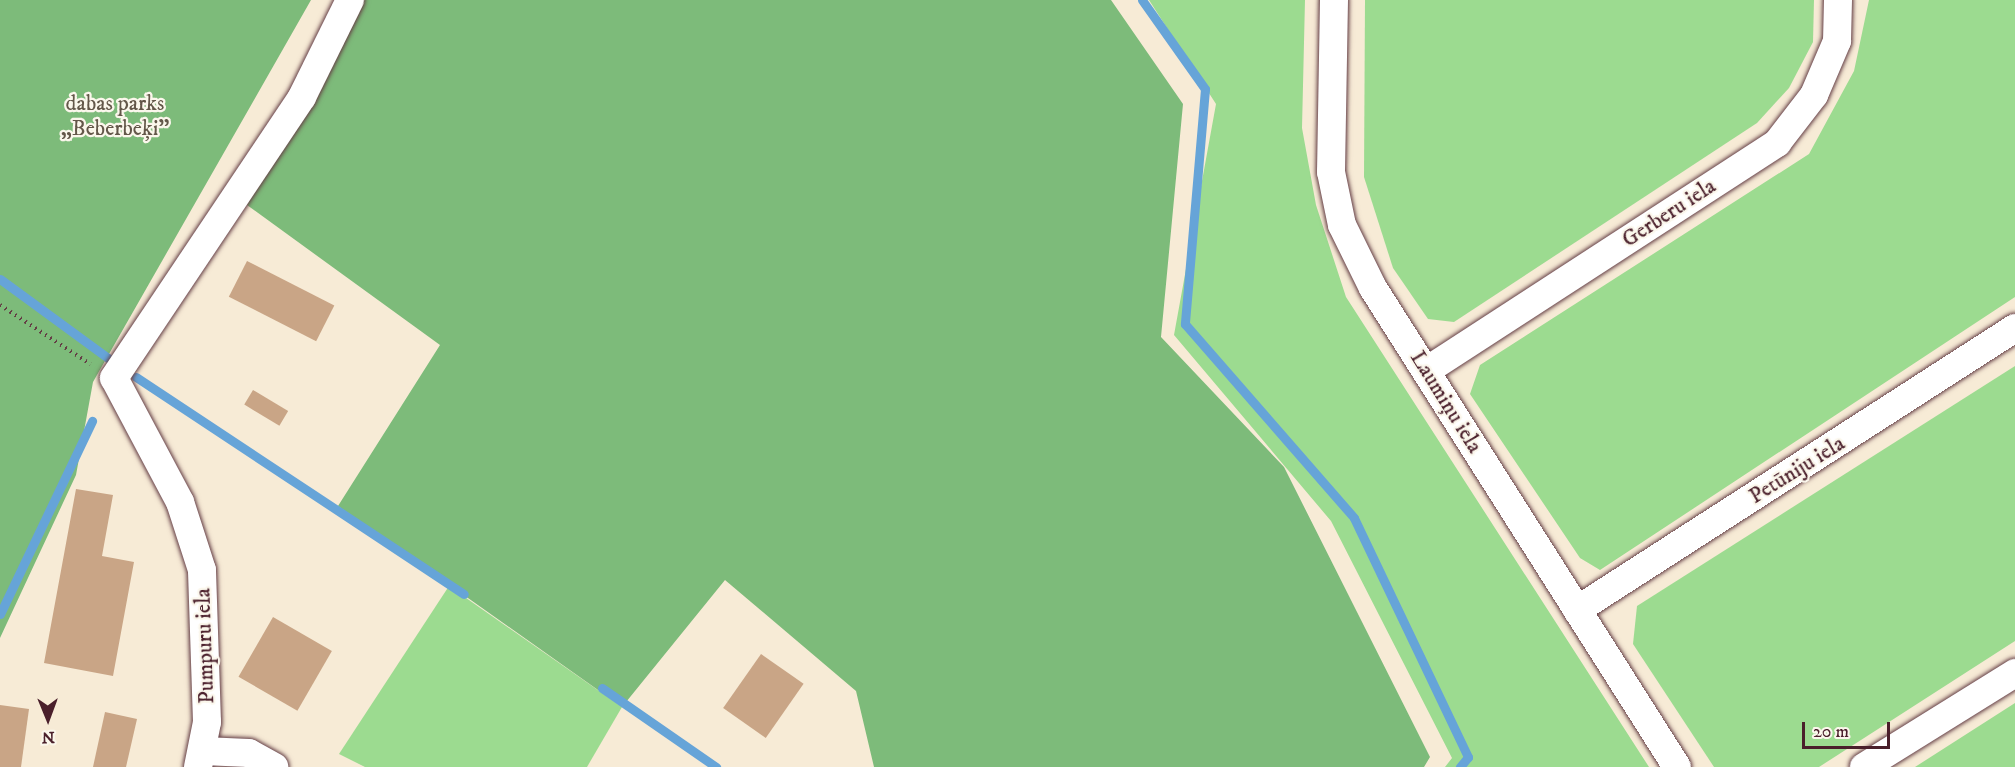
<!DOCTYPE html>
<meta charset="utf-8">
<style>
body{margin:0}
#map{position:relative;width:2015px;height:767px;overflow:hidden;background:#f7ebd6;font-family:"IM FELL DW Pica",serif}
div>[style]{position:absolute}
[style*='--x']{left:calc(var(--x)*1px);top:calc(var(--y)*1px);width:calc(var(--w)*1px);rotate:calc(var(--a)*1deg)}
.green>*{inset:0;background:#9cdb90}
.forest>*{inset:0;background:#7dbb7a}
.stream>*{height:9px;margin:-4.5px;padding:0 4.5px;transform-origin:4.5px;border-radius:4.5px;background:#66a4d8}
.building>*{inset:0;background:#c9a586;transform-origin:0 0}
.path>*{height:4px;margin-top:-2px;transform-origin:0;background:repeating-linear-gradient(90deg,#643e45 0 1.5px,transparent 0 6px)}
.roads{filter:drop-shadow(0 0 2px #643e45) drop-shadow(0 0 2px #643e45)}
.minor>*{height:28px;margin:-14px;padding:0 14px;transform-origin:14px;border-radius:14px;background:#fff}
span{translate:-50% -50%;white-space:nowrap;text-align:center;line-height:1.15;-webkit-text-stroke:4.5px #fbf7ec;paint-order:stroke}
.park-label{font-size:22px;color:#635749}
.street-label{font-size:22px;color:#4a1f2b}
.north{position:absolute;left:18px;top:689px;width:60px;height:60px;-webkit-text-stroke:4px #fbf7ec;paint-order:stroke;rotate:179deg;font-size:16px;font-weight:700;line-height:24px;text-align:center;color:#4a1f2b}
.north::after{content:'';display:block;margin:auto;width:21px;height:27px;background:#4a1f2b;clip-path:polygon(50% 0,100% 100%,50% 72%,0 100%)}
.scale{position:absolute;left:1802px;top:722px;width:88px;height:27px;box-sizing:border-box;border:3px solid #4a1f2b;border-top:0;padding-left:8px;font-size:18px;line-height:21px;white-space:nowrap;color:#4a1f2b;-webkit-text-stroke:4px #fbf7ec;paint-order:stroke}
</style>
<div id="map">
<div class="green">
<i style="clip-path:polygon(1149px 0,1305px 0,1302px 128px,1316px 205px,1346px 297px,1649px 767px,1445px 767px,1452px 758px,1331px 521px,1174px 335px,1216px 104px)"></i>
<i style="clip-path:polygon(1365px 0,1814px 0,1813px 42px,1789px 88px,1757px 123px,1454px 322px,1428px 319px,1393px 268px,1364px 177px)"></i>
<i style="clip-path:polygon(1869px 0,2015px 0,2015px 297px,1600px 570px,1580px 558px,1470px 394px,1480px 365px,1809px 154px,1854px 71px)"></i>
<i style="clip-path:polygon(2015px 366px,2015px 641px,1819px 767px,1714px 767px,1633px 644px,1637px 606px)"></i>
<i style="clip-path:polygon(449px 586px,622px 707px,587px 767px,365px 767px,339px 754px)"></i>
<i style="clip-path:polygon(2015px 703px,2015px 767px,1915px 767px)"></i>
</div>
<div class="forest">
<i style="clip-path:polygon(0 0,311px 0,93px 382px,76px 475px,0 638px)"></i>
<i style="clip-path:polygon(363px 0,1111px 0,1183px 104px,1161px 337px,1284px 467px,1430px 757px,1424px 767px,874px 767px,856px 691px,725px 580px,622px 707px,338px 506px,440px 345px,247px 205px)"></i>
</div>
<div class="stream">
<i style="--x:1142;--y:0;--w:109;--a:54.7"></i>
<i style="--x:1205;--y:89;--w:236;--a:94.9"></i>
<i style="--x:1185;--y:324;--w:257;--a:48.9"></i>
<i style="--x:1354;--y:518;--w:265;--a:64.5"></i>
<i style="--x:1468;--y:757;--w:13;--a:129"></i>
<i style="--x:0;--y:279;--w:134;--a:36.2"></i>
<i style="--x:136;--y:377;--w:393;--a:33.5"></i>
<i style="--x:0;--y:614;--w:214;--a:-64.5"></i>
<i style="--x:602;--y:688;--w:139;--a:34.7"></i>
</div>
<div class="building">
<i style="left:247px;top:261px;width:98px;height:40px;rotate:27deg"></i>
<i style="left:253px;top:390px;width:41px;height:17px;rotate:31deg"></i>
<i style="clip-path:polygon(76px 489px,113px 495px,102px 556px,134px 562px,113px 676px,44px 663px)"></i>
<i style="left:273px;top:617px;width:68px;height:69px;rotate:30deg"></i>
<i style="left:761px;top:654px;width:52px;height:66px;rotate:35deg"></i>
<i style="clip-path:polygon(0 705px,29px 709px,21px 767px,0 767px)"></i>
<i style="clip-path:polygon(105px 712px,137px 719px,126px 767px,93px 767px)"></i>
</div>
<div class="path">
<i style="--x:0;--y:305;--w:108;--a:33.2"></i>
</div>
<div class="roads">
<div class="minor">
<i style="--x:1334;--y:0;--w:172;--a:91"></i>
<i style="--x:1331;--y:172;--w:54;--a:78.3"></i>
<i style="--x:1342;--y:225;--w:70;--a:63.8"></i>
<i style="--x:1373;--y:288;--w:567;--a:57.6"></i>
<i style="--x:1426;--y:371;--w:419;--a:-33"></i>
<i style="--x:1777;--y:143;--w:61;--a:-52.4"></i>
<i style="--x:1814;--y:95;--w:59;--a:-66.9"></i>
<i style="--x:1837;--y:41;--w:41;--a:-88.6"></i>
<i style="--x:1577;--y:610;--w:521;--a:-32.77"></i>
<i style="--x:203;--y:751;--w:46;--a:2.5"></i>
<i style="--x:249;--y:753;--w:29;--a:29"></i>
<i style="--x:198;--y:767;--w:46;--a:-78.7"></i>
<i style="--x:207;--y:722;--w:152;--a:-91.9"></i>
<i style="--x:202;--y:570;--w:71;--a:-107.9"></i>
<i style="--x:180;--y:502;--w:140;--a:-118"></i>
<i style="--x:114;--y:378;--w:338;--a:-56.2"></i>
<i style="--x:302;--y:97;--w:108;--a:-63.7"></i>
<i style="--x:1864;--y:767;--w:178;--a:-31.9"></i>
</div>
</div>
<div class="park-label">
<span style="left:115px;top:116px">dabas parks<br>„Beberbeķi”</span>
</div>
<div class="street-label">
<span style="left:1669px;top:213px;rotate:-33deg">Gerberu iela</span>
<span style="left:1446px;top:402px;rotate:58deg">Laumiņu iela</span>
<span style="left:1797px;top:470px;rotate:-32deg">Petūniju iela</span>
<span style="left:205px;top:646px;rotate:-92deg">Pumpuru iela</span>
</div>
<div class="north">N</div>
<div class="scale">20 m</div>
</div>
